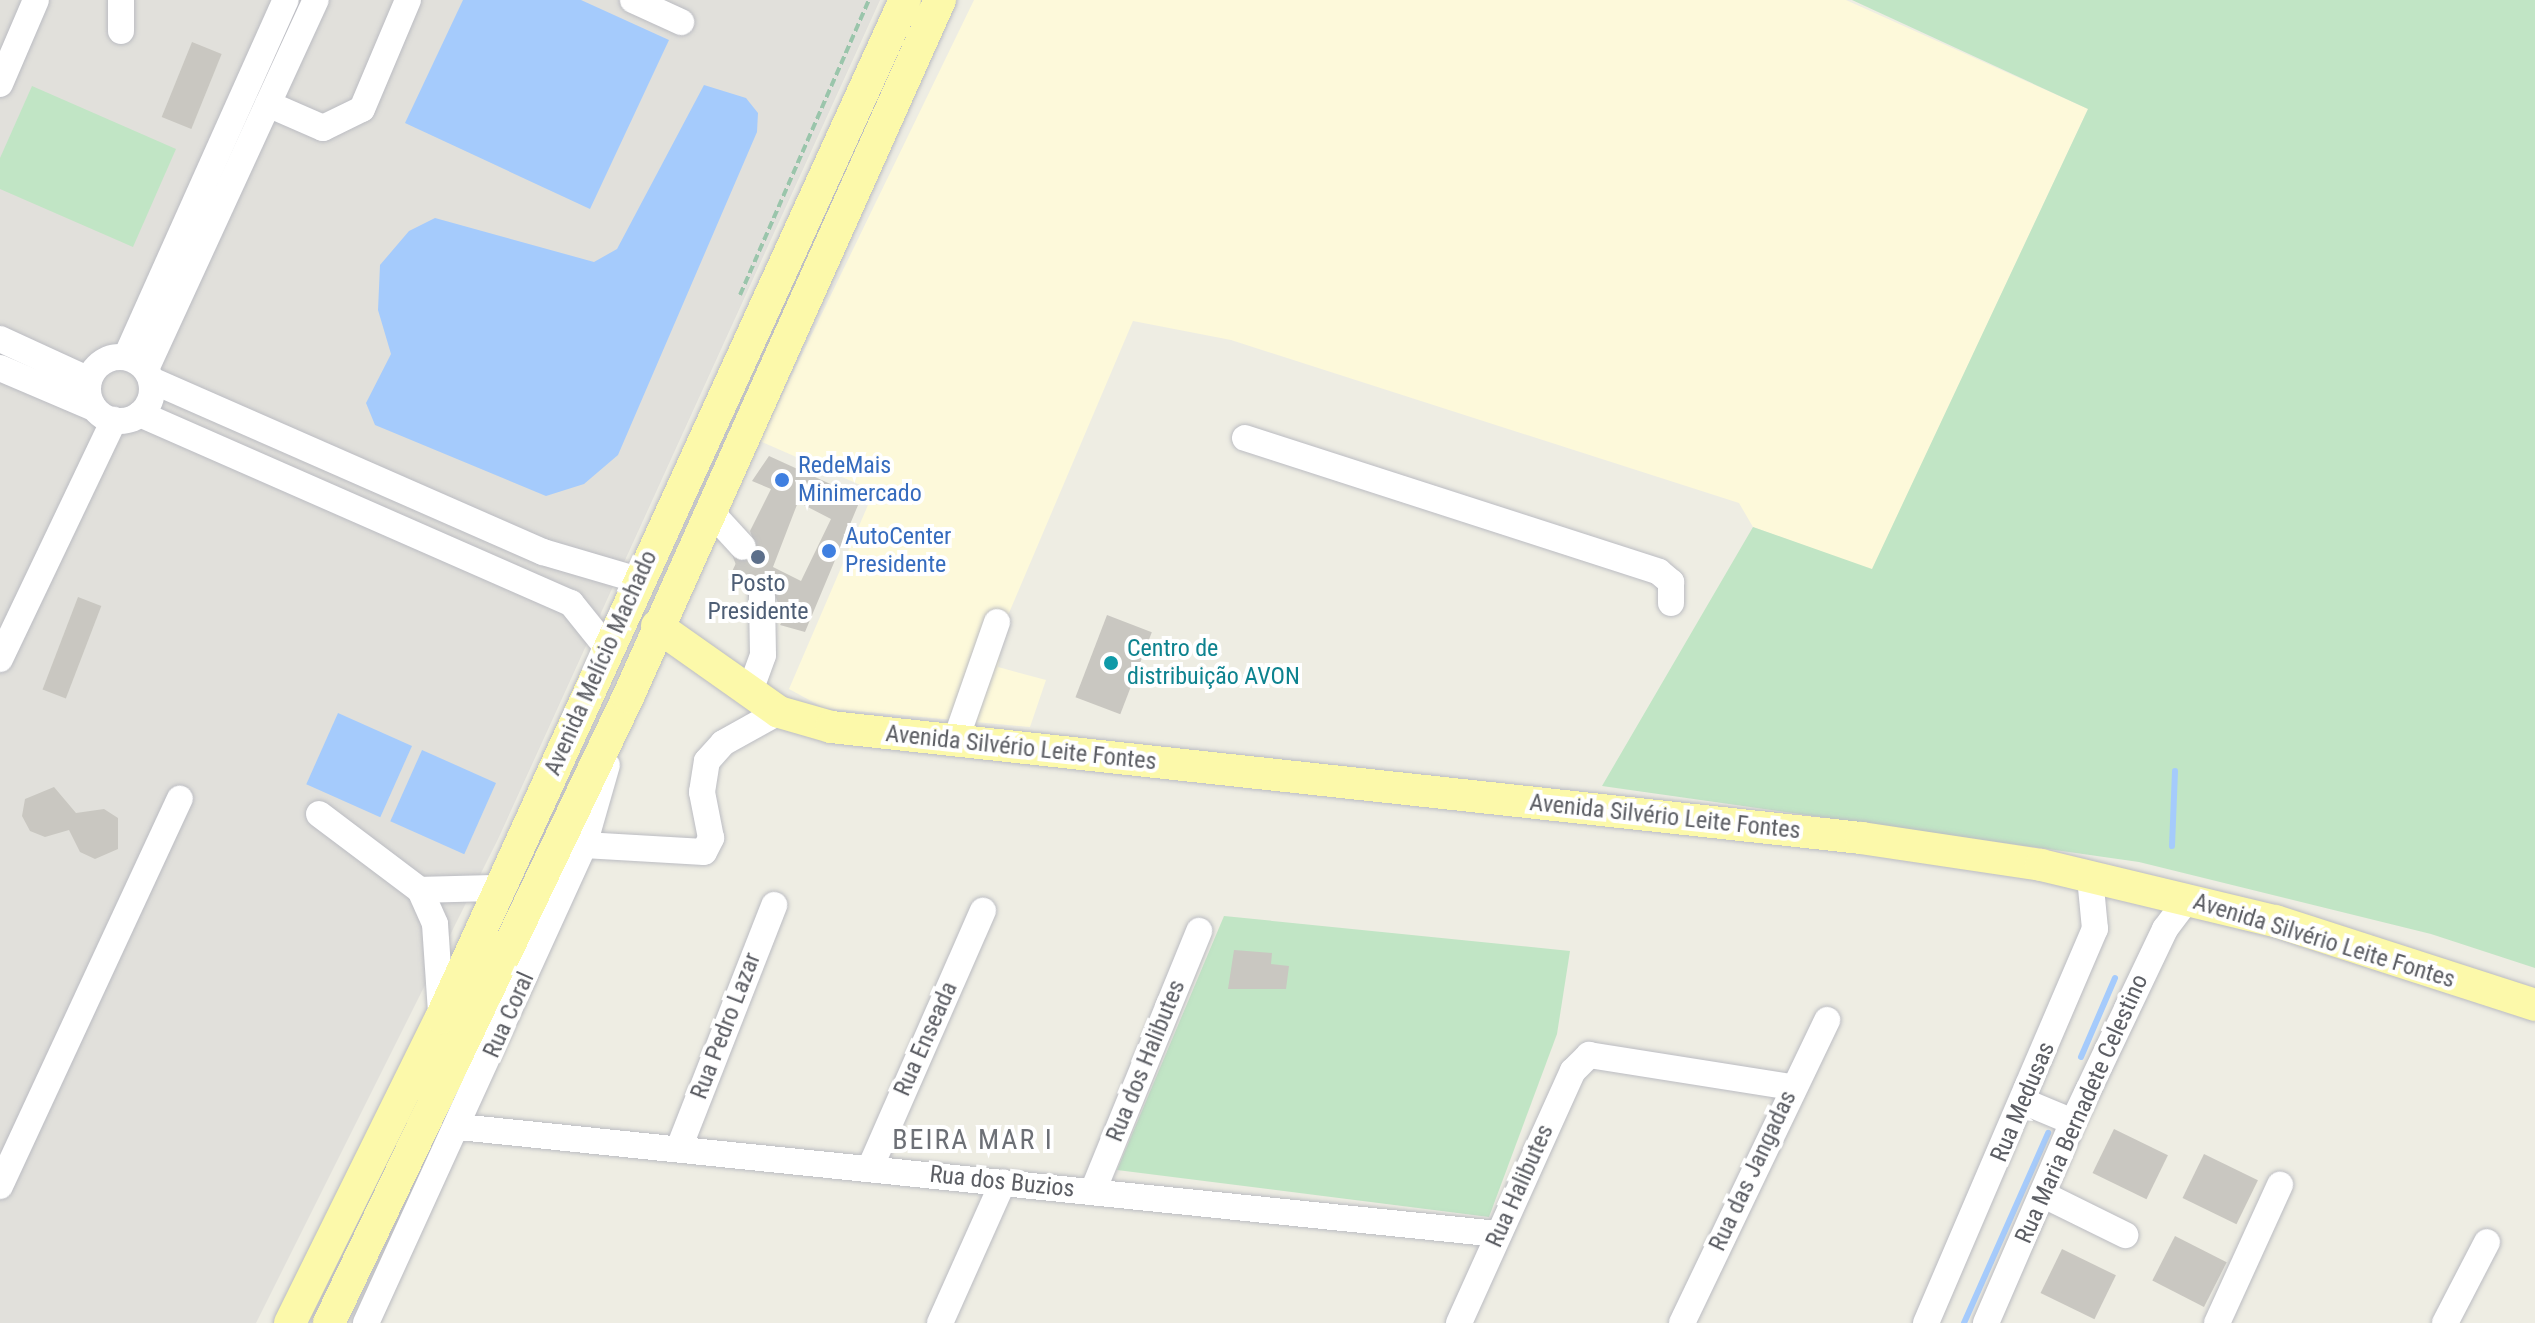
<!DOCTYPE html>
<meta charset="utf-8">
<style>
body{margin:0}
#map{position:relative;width:2535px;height:1323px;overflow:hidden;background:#eeede3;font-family:"Roboto Condensed",sans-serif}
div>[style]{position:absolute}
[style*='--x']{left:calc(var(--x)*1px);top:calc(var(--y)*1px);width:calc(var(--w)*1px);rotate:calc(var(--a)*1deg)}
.commercial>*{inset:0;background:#fdf9da}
.industrial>*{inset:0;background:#e1e0db}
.green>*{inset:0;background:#c1e5c5}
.water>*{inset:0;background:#a5cbfc;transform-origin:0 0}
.stream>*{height:6px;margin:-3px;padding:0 3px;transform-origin:3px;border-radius:3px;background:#a5cbfc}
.building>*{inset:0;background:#c9c7c1;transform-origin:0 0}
.minor-tunnel>*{height:26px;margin-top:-13px;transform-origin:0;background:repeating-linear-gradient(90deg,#cac9c3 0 26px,transparent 0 39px)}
.path>*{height:4px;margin-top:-2px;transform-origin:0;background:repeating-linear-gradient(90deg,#9ac5ab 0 8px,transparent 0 12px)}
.roads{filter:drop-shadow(0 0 2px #bbbcc2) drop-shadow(0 0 2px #bbbcc2)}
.minor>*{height:26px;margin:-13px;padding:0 13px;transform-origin:13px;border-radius:13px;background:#fff}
.minor>.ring{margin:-13px;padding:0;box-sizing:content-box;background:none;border:26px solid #fff;border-radius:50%}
.major>*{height:32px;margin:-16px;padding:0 16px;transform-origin:16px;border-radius:16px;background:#fcf9aa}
.dots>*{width:22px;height:22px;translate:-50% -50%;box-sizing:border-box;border:4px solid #fff;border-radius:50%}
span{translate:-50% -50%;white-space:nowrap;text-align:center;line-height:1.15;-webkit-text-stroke:8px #fff;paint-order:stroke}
.shop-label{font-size:24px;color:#366cbe}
.left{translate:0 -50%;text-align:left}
.service-label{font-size:24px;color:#4e5e75}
.culture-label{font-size:24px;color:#0d838f}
.street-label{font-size:24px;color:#5c5e64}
.quarter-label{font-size:28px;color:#6d7076;letter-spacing:2px}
</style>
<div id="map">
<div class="commercial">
<i style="clip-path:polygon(974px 0,1846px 0,2088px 109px,1872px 570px,1753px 527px,1739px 503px,1231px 340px,1133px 321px,1006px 620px,998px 667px,1046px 680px,1030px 727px,824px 708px,789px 689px,874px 491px,760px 441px)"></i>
</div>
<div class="industrial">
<i style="clip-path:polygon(0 0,880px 0,498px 839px,256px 1323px,0 1323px)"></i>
</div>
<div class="green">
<i style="clip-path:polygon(1852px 0,2535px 0,2535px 968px,2431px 934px,2139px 862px,1602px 786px,1753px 527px,1872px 569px,2088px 109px)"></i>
<i style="clip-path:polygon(32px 86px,176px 149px,133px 247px,0 189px,0 158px)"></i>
<i style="clip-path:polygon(1224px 916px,1570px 951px,1557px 1034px,1489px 1217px,1117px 1170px)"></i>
</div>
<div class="water">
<i style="clip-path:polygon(463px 0,581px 0,669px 40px,590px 209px,405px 123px)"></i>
<i style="clip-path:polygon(704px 85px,746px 98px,758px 113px,757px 132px,618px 455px,584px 484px,546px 496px,375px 425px,366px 403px,391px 354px,378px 310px,380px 265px,409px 231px,435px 218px,594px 262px,617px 249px)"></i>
<i style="left:338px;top:713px;width:81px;height:78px;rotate:24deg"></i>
<i style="left:422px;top:750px;width:81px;height:78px;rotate:24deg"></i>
</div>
<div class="stream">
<i style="--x:2172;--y:846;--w:75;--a:-87.7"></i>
<i style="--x:2081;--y:1057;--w:86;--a:-66.7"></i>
<i style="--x:1964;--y:1323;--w:208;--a:-66.1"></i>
</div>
<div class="building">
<i style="left:192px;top:42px;width:32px;height:81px;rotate:22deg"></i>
<i style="clip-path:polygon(evenodd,769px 456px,861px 498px,805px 632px,780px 625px,789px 608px,778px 603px,770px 582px,748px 589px,728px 580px,737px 561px,758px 553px,750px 531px,771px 489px,752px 481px,769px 456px,798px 502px,831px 519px,801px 581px,773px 567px,798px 502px)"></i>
<i style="left:78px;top:597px;width:25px;height:99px;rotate:21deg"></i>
<i style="left:1107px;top:615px;width:48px;height:88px;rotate:21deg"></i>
<i style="clip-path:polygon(54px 787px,76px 813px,104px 809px,118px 818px,118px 849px,95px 859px,80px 852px,69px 830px,45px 837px,30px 831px,22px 816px,25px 799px)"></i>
<i style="clip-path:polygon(1234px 950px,1272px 953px,1271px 964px,1289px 966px,1286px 989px,1228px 989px)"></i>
<i style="left:2114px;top:1129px;width:60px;height:49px;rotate:26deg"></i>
<i style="left:2204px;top:1154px;width:60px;height:49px;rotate:26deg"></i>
<i style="left:2175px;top:1236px;width:58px;height:50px;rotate:27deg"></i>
<i style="left:2062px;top:1249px;width:60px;height:49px;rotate:26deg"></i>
</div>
<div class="minor-tunnel">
<i style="--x:743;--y:547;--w:53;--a:68.8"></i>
</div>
<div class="path">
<i style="--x:740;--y:295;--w:322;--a:-66.4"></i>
</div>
<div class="roads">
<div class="minor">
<i style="--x:633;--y:0;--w:53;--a:24.6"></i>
<i style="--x:121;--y:31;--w:31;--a:-90"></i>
<i style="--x:0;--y:84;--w:91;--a:-66.8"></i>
<i style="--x:268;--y:104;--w:60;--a:23.6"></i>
<i style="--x:323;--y:128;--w:43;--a:-26"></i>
<i style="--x:362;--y:109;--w:118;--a:-67.1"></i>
<i style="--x:0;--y:339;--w:98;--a:24.7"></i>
<i style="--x:126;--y:357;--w:391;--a:-65.9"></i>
<i class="ring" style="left:88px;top:357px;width:38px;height:38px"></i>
<i style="--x:0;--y:368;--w:102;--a:23.1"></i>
<i style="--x:146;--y:369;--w:406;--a:-65.3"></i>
<i style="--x:151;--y:380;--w:428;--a:23.7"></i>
<i style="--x:543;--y:552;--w:99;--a:16.4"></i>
<i style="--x:140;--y:414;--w:471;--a:23.7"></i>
<i style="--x:571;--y:603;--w:59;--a:51.2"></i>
<i style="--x:1245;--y:438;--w:435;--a:17.9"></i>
<i style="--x:1659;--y:572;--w:16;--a:40"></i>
<i style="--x:1671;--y:582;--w:21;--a:90"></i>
<i style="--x:711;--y:512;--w:47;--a:47.6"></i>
<i style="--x:0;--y:659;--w:265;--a:-64.5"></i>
<i style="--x:750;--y:691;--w:38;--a:-70"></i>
<i style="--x:763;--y:655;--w:59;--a:-91"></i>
<i style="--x:955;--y:742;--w:127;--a:-70.7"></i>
<i style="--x:319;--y:814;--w:126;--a:37"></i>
<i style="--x:420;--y:890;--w:37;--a:66"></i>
<i style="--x:435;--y:924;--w:89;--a:86.1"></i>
<i style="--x:584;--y:845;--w:120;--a:3.3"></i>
<i style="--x:704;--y:852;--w:16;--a:-63"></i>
<i style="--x:711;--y:838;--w:47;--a:-101.1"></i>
<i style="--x:702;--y:792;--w:31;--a:-81"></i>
<i style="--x:707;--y:761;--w:24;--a:-48"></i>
<i style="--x:723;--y:743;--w:64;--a:-29"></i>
<i style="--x:420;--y:890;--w:79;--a:-1.5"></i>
<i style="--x:2025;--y:1102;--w:52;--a:22.6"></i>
<i style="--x:459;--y:1127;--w:1044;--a:5.88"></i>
<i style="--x:679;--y:1148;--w:261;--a:-68.6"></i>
<i style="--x:870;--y:1168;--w:281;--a:-66.3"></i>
<i style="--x:0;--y:1186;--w:427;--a:-65.1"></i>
<i style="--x:1093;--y:1191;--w:281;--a:-67.8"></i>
<i style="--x:2042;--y:1194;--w:93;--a:26.3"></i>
<i style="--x:366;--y:1323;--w:525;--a:-65.48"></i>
<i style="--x:584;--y:845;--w:83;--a:-74"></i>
<i style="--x:940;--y:1323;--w:154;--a:-65.9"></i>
<i style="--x:1459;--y:1323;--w:277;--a:-65.7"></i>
<i style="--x:1573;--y:1071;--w:23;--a:-45"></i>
<i style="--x:1589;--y:1055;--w:206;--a:9"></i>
<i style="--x:1682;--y:1323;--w:336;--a:-64.4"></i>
<i style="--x:1926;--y:1323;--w:429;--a:-66.8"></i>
<i style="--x:2095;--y:929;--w:52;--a:-95.5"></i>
<i style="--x:1986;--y:1323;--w:219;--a:-66.6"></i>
<i style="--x:2073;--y:1122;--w:214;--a:-64.5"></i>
<i style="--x:2165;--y:929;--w:36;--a:-53"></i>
<i style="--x:2217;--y:1323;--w:152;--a:-65.5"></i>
<i style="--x:2445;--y:1323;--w:91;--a:-62.6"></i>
</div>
<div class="major">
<i style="--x:657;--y:626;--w:149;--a:35.2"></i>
<i style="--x:779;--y:712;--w:54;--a:16.1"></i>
<i style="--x:831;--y:727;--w:1036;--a:6.15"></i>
<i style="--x:1861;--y:838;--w:182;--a:8.5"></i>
<i style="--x:2041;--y:865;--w:241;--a:13.5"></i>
<i style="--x:2275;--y:921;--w:273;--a:17.9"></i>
<i style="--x:290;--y:1323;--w:340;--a:-63.7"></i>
<i style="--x:441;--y:1018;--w:1119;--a:-65.5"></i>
<i style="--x:329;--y:1323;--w:694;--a:-64.47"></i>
<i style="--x:628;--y:697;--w:764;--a:-65.89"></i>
</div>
</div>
<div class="dots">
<i style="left:782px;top:480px;background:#3f7fe0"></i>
<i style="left:829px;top:551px;background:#3f7fe0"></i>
<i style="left:758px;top:557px;background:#5c6f8a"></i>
<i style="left:1111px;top:663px;background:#0f9aa8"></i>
</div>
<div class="shop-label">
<span class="left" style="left:798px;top:480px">RedeMais<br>Minimercado</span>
<span class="left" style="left:845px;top:551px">AutoCenter<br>Presidente</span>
</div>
<div class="service-label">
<span style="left:758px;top:598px">Posto<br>Presidente</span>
</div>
<div class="culture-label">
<span class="left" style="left:1127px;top:663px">Centro de<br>distribuição AVON</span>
</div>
<div class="street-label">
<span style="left:601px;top:663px;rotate:-66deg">Avenida Melício Machado</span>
<span style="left:1021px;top:748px;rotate:6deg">Avenida Silvério Leite Fontes</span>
<span style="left:1665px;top:817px;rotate:6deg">Avenida Silvério Leite Fontes</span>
<span style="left:2324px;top:941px;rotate:17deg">Avenida Silvério Leite Fontes</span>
<span style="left:509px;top:1015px;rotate:-66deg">Rua Coral</span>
<span style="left:726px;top:1026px;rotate:-69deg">Rua Pedro Lazar</span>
<span style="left:926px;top:1039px;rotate:-66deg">Rua Enseada</span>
<span style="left:1146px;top:1061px;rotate:-68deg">Rua dos Halibutes</span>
<span style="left:2023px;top:1102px;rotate:-67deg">Rua Medusas</span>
<span style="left:2082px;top:1109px;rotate:-66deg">Rua Maria Bernadete Celestino</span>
<span style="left:1753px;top:1171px;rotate:-65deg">Rua das Jangadas</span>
<span style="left:1002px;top:1182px;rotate:6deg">Rua dos Buzios</span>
<span style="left:1520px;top:1186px;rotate:-66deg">Rua Halibutes</span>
</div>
<div class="quarter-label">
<span style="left:973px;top:1140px">BEIRA MAR I</span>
</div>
</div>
